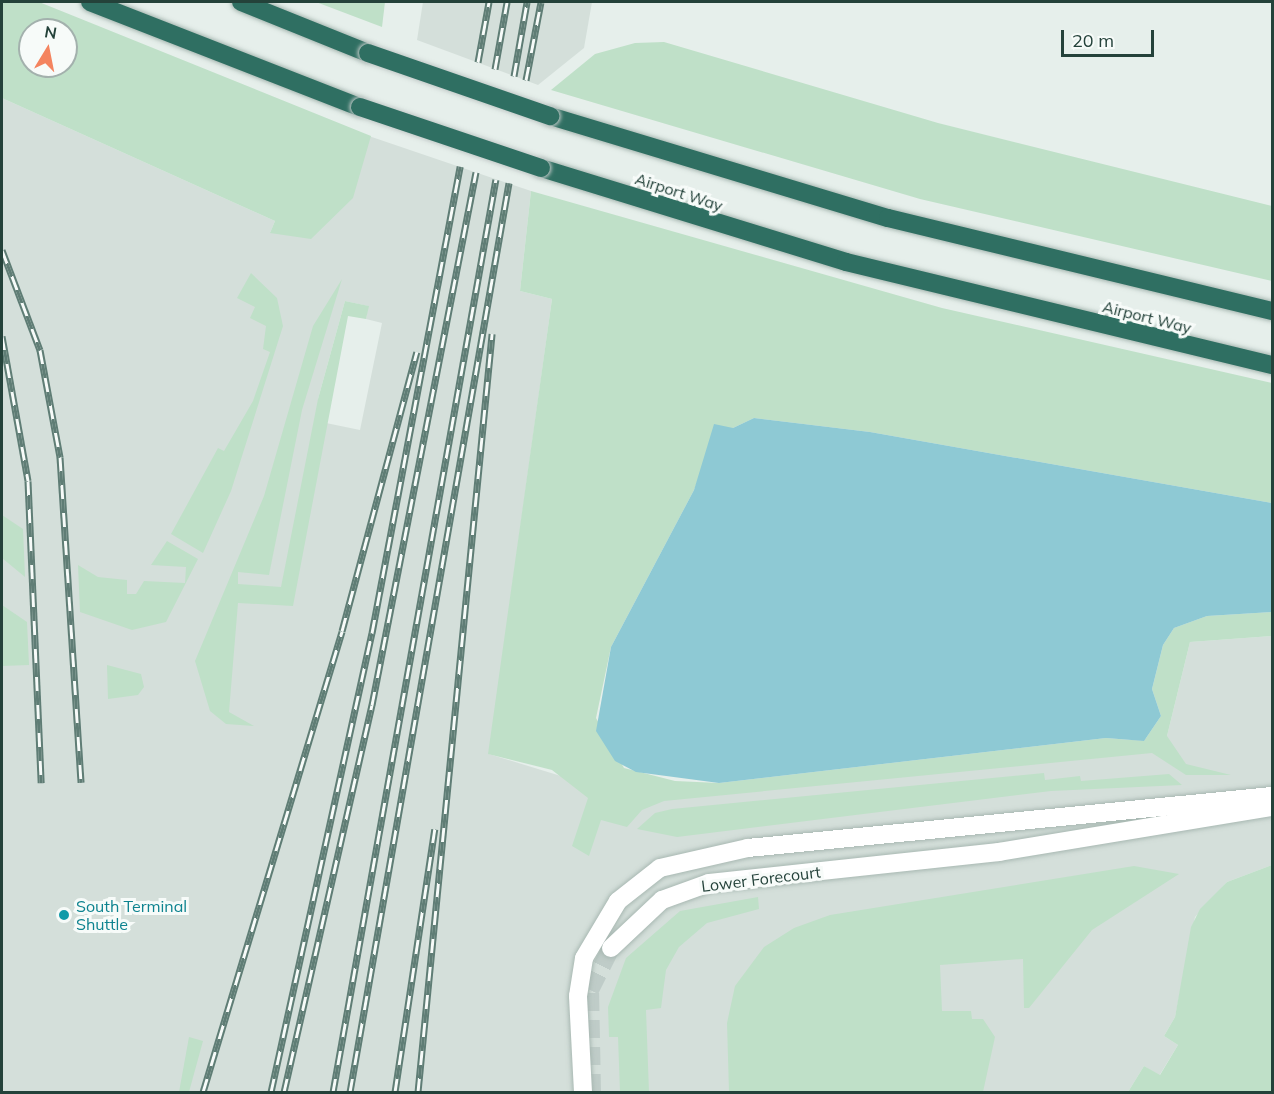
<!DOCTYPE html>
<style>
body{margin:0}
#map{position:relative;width:1274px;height:1094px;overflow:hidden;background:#e6efeb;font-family:Mulish,sans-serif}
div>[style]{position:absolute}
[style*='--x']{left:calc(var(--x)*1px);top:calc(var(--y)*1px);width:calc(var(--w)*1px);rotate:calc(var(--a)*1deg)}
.built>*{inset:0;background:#d4dfda}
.green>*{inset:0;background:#bfe0c8}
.water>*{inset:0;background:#8ec9d4}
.minor-tunnel>*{height:18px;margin-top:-9px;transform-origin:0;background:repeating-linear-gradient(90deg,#bfccc8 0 18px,transparent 0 27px)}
.roads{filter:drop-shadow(0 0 2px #a8b8b2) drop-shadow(0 0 2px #a8b8b2)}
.minor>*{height:18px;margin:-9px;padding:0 9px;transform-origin:9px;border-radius:9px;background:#fff}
.highway>*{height:18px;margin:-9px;padding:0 9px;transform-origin:9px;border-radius:9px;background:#2f6f62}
.rail>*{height:7px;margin-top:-3.5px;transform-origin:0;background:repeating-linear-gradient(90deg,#f7fbf9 0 14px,#5f7d75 0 28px);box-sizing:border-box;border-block:2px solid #5f7d75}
.bridges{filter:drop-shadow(0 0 2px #c2cac8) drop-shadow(0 0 2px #c2cac8)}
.highway-bridge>*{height:18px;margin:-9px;padding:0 9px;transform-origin:9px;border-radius:9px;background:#2f6f62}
.dots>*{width:16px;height:16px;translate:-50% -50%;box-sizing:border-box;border:3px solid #f7fbf9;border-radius:50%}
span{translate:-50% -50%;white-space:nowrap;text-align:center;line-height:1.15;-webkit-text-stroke:6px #f7fbf9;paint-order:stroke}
.street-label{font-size:16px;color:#24423a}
.culture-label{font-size:16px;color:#0d838f}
.left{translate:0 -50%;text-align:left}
.frame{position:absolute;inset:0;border:3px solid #24423a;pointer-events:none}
.north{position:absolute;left:18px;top:18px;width:60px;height:60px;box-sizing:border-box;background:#f7fbf9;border:2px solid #a3b1ad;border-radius:50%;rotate:10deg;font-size:16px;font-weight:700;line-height:24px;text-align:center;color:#24423a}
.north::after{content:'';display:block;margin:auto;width:21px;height:27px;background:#f4845f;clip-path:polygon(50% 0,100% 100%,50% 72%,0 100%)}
.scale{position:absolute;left:1061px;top:30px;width:93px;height:27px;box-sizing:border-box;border:3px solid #24423a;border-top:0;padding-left:8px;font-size:18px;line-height:21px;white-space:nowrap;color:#24423a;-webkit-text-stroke:4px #f7fbf9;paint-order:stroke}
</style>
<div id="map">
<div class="built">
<i style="clip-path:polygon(423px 2px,592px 2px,584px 48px,538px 85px,417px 40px)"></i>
<i style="clip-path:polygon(evenodd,2px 98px,275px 221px,270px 233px,360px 133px,531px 191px,520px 291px,552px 299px,489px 754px,636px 799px,1167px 736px,1190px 642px,1272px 636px,1272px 865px,1227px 882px,1195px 917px,1175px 1017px,1164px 1036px,1178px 1045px,1159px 1076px,1144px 1066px,1128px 1092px,2px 1092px,2px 98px,345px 301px,368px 306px,366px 319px,382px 323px,360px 430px,326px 423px,318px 399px,345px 301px)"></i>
</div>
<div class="green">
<i style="clip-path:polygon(evenodd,2px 2px,39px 2px,371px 136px,353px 198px,311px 239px,270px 233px,275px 221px,2px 98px,2px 2px,30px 30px,66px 30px,66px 66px,30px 66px,30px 30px)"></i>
<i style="clip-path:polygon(316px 2px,385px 2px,382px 27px)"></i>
<i style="clip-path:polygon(664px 42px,938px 123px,1272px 206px,1272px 281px,920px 199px,551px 90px,595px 54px,635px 43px)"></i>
<i style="clip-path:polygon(531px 191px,942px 308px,1272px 383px,1272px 503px,870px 432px,754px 418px,733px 428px,712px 444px,694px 490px,611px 647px,596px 718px,624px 768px,675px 781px,719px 783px,1106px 738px,1144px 741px,1161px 716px,1152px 689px,1163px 645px,1174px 628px,1207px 616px,1272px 612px,1272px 636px,1190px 642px,1167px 736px,1186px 764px,1231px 775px,1186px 775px,1152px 753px,664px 801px,642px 810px,627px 827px,601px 820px,589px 856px,572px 846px,588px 798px,552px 770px,488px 754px,552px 299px,520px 291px)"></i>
<i style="clip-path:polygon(251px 273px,277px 298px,283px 326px,231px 491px,203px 553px,171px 534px,218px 448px,224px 451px,253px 401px,270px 352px,263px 349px,266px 326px,250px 318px,255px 307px,237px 298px)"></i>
<i style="clip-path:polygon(342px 279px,302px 410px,269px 575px,238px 572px,238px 584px,281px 587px,318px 399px,345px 301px,369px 306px,366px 319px,348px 316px,293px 606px,238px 603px,229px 712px,254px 726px,226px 724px,210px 711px,195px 661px,264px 496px,313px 326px)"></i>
<i style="clip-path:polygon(2px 515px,23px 529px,25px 577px,2px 558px)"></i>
<i style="clip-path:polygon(167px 541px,198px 559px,166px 622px,132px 630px,80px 612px,78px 565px,98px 577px,127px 580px,127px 594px,136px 594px,144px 581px,185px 583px,186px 567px,151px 565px)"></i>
<i style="clip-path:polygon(2px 605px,27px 622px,29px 665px,2px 666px)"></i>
<i style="clip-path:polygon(107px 665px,141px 674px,144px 687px,138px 695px,108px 699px)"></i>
<i style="clip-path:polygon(1044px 773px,1045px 780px,1080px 776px,1081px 781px,1169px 774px,1182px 785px,1051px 791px,677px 837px,637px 829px,655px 813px,672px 809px)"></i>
<i style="clip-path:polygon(1272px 865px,1272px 1092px,1128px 1092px,1144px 1066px,1160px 1075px,1178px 1045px,1164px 1036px,1175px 1017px,1191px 927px,1200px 909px,1227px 882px)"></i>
<i style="clip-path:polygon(1134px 866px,1179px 874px,1092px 930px,1029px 1008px,1024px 1008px,1023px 959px,940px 965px,942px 1011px,971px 1011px,972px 1019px,983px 1019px,995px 1037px,983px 1092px,729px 1092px,727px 1023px,735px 986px,764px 947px,794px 928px,830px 915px)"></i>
<i style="clip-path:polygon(758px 897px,759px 909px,707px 923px,679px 947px,666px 970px,661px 1008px,646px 1010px,649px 1092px,620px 1092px,618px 1037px,609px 1037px,608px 1007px,626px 958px,680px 911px)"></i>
<i style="clip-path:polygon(189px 1037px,203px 1041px,189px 1092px,179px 1092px)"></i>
</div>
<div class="water">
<i style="clip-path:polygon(754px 418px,870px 432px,1272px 503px,1272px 612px,1207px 616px,1174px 628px,1163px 645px,1152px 689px,1161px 716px,1144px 741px,1106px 738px,719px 783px,636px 772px,615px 761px,596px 731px,611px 647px,694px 490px,714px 424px,733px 428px)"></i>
</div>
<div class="minor-tunnel">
<i style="--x:592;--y:1092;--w:102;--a:-91.1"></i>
<i style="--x:590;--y:990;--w:47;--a:-63.4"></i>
</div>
<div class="roads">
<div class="minor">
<i style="--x:611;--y:948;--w:70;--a:-43.3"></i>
<i style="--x:662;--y:900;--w:50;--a:-19.9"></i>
<i style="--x:709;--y:883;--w:292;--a:-6.1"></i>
<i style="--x:999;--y:852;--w:277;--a:-9.4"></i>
<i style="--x:583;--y:1092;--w:96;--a:-93"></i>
<i style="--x:578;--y:996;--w:38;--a:-81"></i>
<i style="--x:584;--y:958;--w:66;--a:-59.2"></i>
<i style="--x:618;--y:901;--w:53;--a:-38.2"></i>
<i style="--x:660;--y:868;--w:90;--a:-12.8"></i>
<i style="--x:748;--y:848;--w:527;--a:-5.67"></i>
</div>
<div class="highway">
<i style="--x:90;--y:2;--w:290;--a:21.3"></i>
<i style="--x:241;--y:2;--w:137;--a:21.9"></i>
<i style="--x:550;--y:116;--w:353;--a:16.8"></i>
<i style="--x:888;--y:218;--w:395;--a:13.6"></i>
<i style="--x:541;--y:168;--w:319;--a:17.1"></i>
<i style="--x:846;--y:262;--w:438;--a:13.6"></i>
</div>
</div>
<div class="rail">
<i style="--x:478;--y:62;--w:61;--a:-79.6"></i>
<i style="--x:495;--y:69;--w:68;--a:-79.8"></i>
<i style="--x:514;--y:76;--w:75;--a:-80"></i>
<i style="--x:526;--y:80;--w:79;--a:-79.1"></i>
<i style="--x:2;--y:250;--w:107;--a:69.2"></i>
<i style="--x:40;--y:350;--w:109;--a:79.4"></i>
<i style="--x:60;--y:457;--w:326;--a:86.3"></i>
<i style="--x:2;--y:336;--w:147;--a:79.8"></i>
<i style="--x:28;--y:481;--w:302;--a:87.5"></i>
<i style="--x:203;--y:1092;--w:481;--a:-73.2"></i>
<i style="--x:342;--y:631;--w:289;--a:-75"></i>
<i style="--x:271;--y:1092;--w:470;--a:-77.6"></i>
<i style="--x:372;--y:633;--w:475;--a:-79.3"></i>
<i style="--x:284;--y:1092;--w:397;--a:-77.2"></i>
<i style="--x:372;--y:705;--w:543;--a:-78.96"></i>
<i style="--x:333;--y:1092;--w:927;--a:-79.88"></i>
<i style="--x:350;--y:1092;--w:923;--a:-80.08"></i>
<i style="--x:395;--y:1092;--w:266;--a:-81.4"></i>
<i style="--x:418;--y:1092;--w:762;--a:-84.42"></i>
</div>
<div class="bridges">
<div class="highway-bridge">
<i style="--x:368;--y:53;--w:193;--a:19.1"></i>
<i style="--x:360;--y:107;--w:191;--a:18.6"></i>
</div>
</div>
<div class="dots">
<i style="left:64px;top:915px;background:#0f9aa8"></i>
</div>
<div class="street-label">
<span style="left:679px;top:192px;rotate:18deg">Airport Way</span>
<span style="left:1147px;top:317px;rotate:14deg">Airport Way</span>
<span style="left:761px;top:879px;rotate:-7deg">Lower Forecourt</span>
</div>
<div class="culture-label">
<span class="left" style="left:76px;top:915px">South Terminal<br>Shuttle</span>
</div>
<div class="frame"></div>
<div class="north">N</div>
<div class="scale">20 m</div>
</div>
